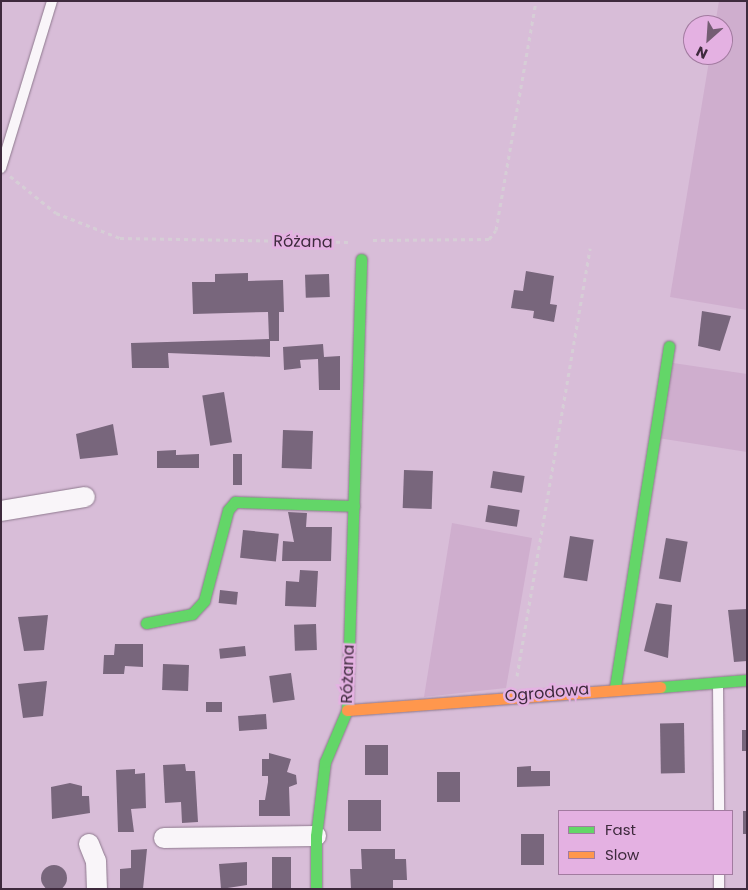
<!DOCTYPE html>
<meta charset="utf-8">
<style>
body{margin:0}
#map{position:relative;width:748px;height:890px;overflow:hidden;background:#d8bdd8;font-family:Poppins,sans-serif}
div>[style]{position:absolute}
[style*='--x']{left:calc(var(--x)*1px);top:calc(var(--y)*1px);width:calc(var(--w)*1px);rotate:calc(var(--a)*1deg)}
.green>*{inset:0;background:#cfaece}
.building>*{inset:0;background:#78667c;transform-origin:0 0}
.round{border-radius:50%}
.path>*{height:3px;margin-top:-1.5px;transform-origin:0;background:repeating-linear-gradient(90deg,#d6ced6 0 4px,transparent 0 8px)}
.roads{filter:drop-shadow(0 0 1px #8e798e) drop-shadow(0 0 1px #8e798e)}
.lane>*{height:10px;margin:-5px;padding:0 5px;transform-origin:5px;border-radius:5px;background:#f9f5f9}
.street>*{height:20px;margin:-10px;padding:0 10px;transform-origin:10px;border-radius:10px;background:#f9f5f9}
.fast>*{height:11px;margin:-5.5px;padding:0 5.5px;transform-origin:5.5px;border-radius:5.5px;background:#63d668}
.slow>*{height:11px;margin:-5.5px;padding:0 5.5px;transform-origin:5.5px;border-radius:5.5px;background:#ff974d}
span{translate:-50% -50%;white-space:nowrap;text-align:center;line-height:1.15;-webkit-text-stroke:5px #e4b1e2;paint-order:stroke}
.street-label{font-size:16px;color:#3e2a3d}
.frame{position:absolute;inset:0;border:2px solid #3e2a3d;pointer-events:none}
.legend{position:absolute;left:558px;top:810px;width:175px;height:65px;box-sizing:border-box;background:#e4b1e2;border:1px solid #a27ba0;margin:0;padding:6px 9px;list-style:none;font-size:15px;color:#3e2a3d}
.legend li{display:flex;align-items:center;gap:10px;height:25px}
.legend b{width:25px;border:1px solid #a27ba0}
.north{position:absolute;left:683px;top:15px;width:50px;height:50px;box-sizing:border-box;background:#e4b1e2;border:1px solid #a27ba0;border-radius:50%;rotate:206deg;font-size:14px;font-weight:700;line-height:20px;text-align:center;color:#3e2a3d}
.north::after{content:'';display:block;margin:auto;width:18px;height:22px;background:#745d73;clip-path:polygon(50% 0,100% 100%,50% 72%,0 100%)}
</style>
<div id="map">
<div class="green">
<i style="clip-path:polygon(719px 1px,747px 1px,747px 310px,670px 297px,710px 55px,723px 55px,723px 25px,715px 25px)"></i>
<i style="clip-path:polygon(673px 363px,747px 374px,747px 452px,658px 438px)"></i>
<i style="clip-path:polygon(452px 523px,532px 538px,506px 688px,424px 697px)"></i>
</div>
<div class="building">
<i style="clip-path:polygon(526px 271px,554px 276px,550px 304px,557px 305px,554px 322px,533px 318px,534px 311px,511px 308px,514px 290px,523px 291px)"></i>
<i style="clip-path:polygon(248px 273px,248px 281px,283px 280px,284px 312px,279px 312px,279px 341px,270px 341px,270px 357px,168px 353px,169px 368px,132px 368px,131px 343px,269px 339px,268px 312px,193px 314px,192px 282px,215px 282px,215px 274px)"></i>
<i style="left:329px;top:274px;width:23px;height:24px;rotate:88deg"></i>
<i style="clip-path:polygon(702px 311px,731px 316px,720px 351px,698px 346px)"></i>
<i style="clip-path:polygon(323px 344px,324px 357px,340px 356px,340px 390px,319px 390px,318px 359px,300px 360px,301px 368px,284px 370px,283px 347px)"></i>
<i style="left:224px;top:392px;width:51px;height:22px;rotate:81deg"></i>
<i style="clip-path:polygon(113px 424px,118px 455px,80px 459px,76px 434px)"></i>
<i style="left:283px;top:430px;width:30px;height:38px;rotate:2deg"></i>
<i style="clip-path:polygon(176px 450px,176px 455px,199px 454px,199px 468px,157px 468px,157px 451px)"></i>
<i style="left:233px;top:454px;width:9px;height:31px"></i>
<i style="left:404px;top:470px;width:29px;height:38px;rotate:2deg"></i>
<i style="left:493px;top:471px;width:32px;height:17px;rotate:9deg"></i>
<i style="left:488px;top:505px;width:32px;height:17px;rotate:9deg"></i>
<i style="clip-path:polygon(288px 512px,307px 513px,306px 527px,332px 527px,331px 561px,282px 561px,283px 541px,294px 542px)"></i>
<i style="left:243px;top:530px;width:36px;height:28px;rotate:6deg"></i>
<i style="left:570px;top:536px;width:24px;height:42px;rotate:9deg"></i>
<i style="left:666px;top:538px;width:22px;height:41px;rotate:10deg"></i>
<i style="clip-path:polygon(300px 570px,318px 571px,316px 607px,285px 606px,286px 581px,299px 582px)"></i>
<i style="left:220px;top:590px;width:18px;height:13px;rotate:6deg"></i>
<i style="clip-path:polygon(656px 603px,672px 605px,668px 658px,644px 651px)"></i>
<i style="clip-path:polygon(747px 609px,747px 661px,734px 662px,728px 610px)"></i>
<i style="clip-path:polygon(48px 615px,44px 650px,24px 651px,18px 617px)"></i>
<i style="left:316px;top:624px;width:26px;height:22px;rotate:88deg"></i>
<i style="clip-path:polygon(115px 644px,143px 644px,143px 667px,125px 666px,124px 674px,103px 674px,104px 655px,114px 655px)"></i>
<i style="left:245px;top:646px;width:10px;height:26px;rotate:84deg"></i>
<i style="left:163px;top:664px;width:26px;height:26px;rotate:2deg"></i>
<i style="left:291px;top:673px;width:27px;height:22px;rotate:82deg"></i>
<i style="clip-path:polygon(47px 681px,43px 716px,23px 718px,18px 684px)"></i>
<i style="left:222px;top:702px;width:10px;height:16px;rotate:90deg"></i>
<i style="left:266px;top:714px;width:15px;height:28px;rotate:86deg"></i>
<i style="left:684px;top:723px;width:50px;height:24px;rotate:89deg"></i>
<i style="left:742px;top:730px;width:5px;height:21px"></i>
<i style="left:365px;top:745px;width:23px;height:30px"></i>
<i style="clip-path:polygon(269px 753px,291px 759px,287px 772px,296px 775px,297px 784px,289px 787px,290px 816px,259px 816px,259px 800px,265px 800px,268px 782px,268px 776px,262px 776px,262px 759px,269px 759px)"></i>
<i style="clip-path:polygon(185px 764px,186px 771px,195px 771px,198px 822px,182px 823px,181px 802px,165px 803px,163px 765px)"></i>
<i style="clip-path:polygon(531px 766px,531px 771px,550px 771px,550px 786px,517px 787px,517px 767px)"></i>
<i style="clip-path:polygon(135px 769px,135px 774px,145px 773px,146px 808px,131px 809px,134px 832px,118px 832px,116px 770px)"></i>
<i style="left:437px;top:772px;width:23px;height:30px"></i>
<i style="clip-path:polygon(70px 783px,82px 786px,82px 796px,89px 796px,90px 813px,52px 819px,51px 787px)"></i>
<i style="left:381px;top:800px;width:31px;height:33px;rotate:90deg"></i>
<i style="left:743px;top:811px;width:4px;height:23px"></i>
<i style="left:521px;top:834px;width:23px;height:31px"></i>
<i style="clip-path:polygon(147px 849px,143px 889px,120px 889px,120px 869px,131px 868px,131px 850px)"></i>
<i style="clip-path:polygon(361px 849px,395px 849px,395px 859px,406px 859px,407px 880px,393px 880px,393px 889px,351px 889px,350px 869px,362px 869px)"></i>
<i style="left:272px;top:857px;width:19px;height:32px"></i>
<i style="clip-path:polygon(247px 862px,247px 885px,221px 889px,219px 864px)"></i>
<i class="round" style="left:41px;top:865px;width:26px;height:26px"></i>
</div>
<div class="path">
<i style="--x:10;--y:176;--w:59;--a:38.8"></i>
<i style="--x:56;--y:213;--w:69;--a:21.3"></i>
<i style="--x:120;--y:238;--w:228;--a:1"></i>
<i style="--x:373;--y:240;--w:116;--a:-0.5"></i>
<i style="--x:489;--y:239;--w:11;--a:-52"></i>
<i style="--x:496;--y:230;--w:232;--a:-80.1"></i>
<i style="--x:517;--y:676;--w:434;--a:-80.3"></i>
</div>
<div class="roads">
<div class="lane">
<i style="--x:1;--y:168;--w:175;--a:-73"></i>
<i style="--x:718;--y:684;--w:127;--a:89.5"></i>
<i style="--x:719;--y:874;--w:15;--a:90"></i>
</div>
<div class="street">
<i style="--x:1;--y:511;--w:85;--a:-9.5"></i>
<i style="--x:164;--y:838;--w:152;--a:-0.8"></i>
<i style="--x:89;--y:844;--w:18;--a:68"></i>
<i style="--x:96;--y:861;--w:28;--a:88"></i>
</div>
<div class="fast">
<i style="--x:146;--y:623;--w:47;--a:-11.1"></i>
<i style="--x:192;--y:614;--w:18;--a:-47"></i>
<i style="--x:204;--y:601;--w:94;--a:-75.2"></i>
<i style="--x:228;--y:510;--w:11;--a:-49"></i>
<i style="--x:235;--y:502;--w:119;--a:1.9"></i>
<i style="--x:615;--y:687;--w:345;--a:-81"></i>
<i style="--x:660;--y:687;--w:87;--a:-4.6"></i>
<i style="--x:316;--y:889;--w:53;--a:-90"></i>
<i style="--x:316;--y:836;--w:75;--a:-83.1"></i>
<i style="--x:325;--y:762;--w:56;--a:-67.1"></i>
<i style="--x:347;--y:710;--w:451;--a:-88.2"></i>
</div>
<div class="slow">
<i style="--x:347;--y:710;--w:314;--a:-4.2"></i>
</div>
</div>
<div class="street-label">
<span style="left:303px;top:242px;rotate:1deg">Różana</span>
<span style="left:348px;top:674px;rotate:-88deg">Różana</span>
<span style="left:547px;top:693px;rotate:-5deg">Ogrodowa</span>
</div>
<div class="frame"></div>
<ul class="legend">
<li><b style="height:6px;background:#63d668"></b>Fast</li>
<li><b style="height:6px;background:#ff974d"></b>Slow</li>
</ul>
<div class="north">N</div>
</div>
